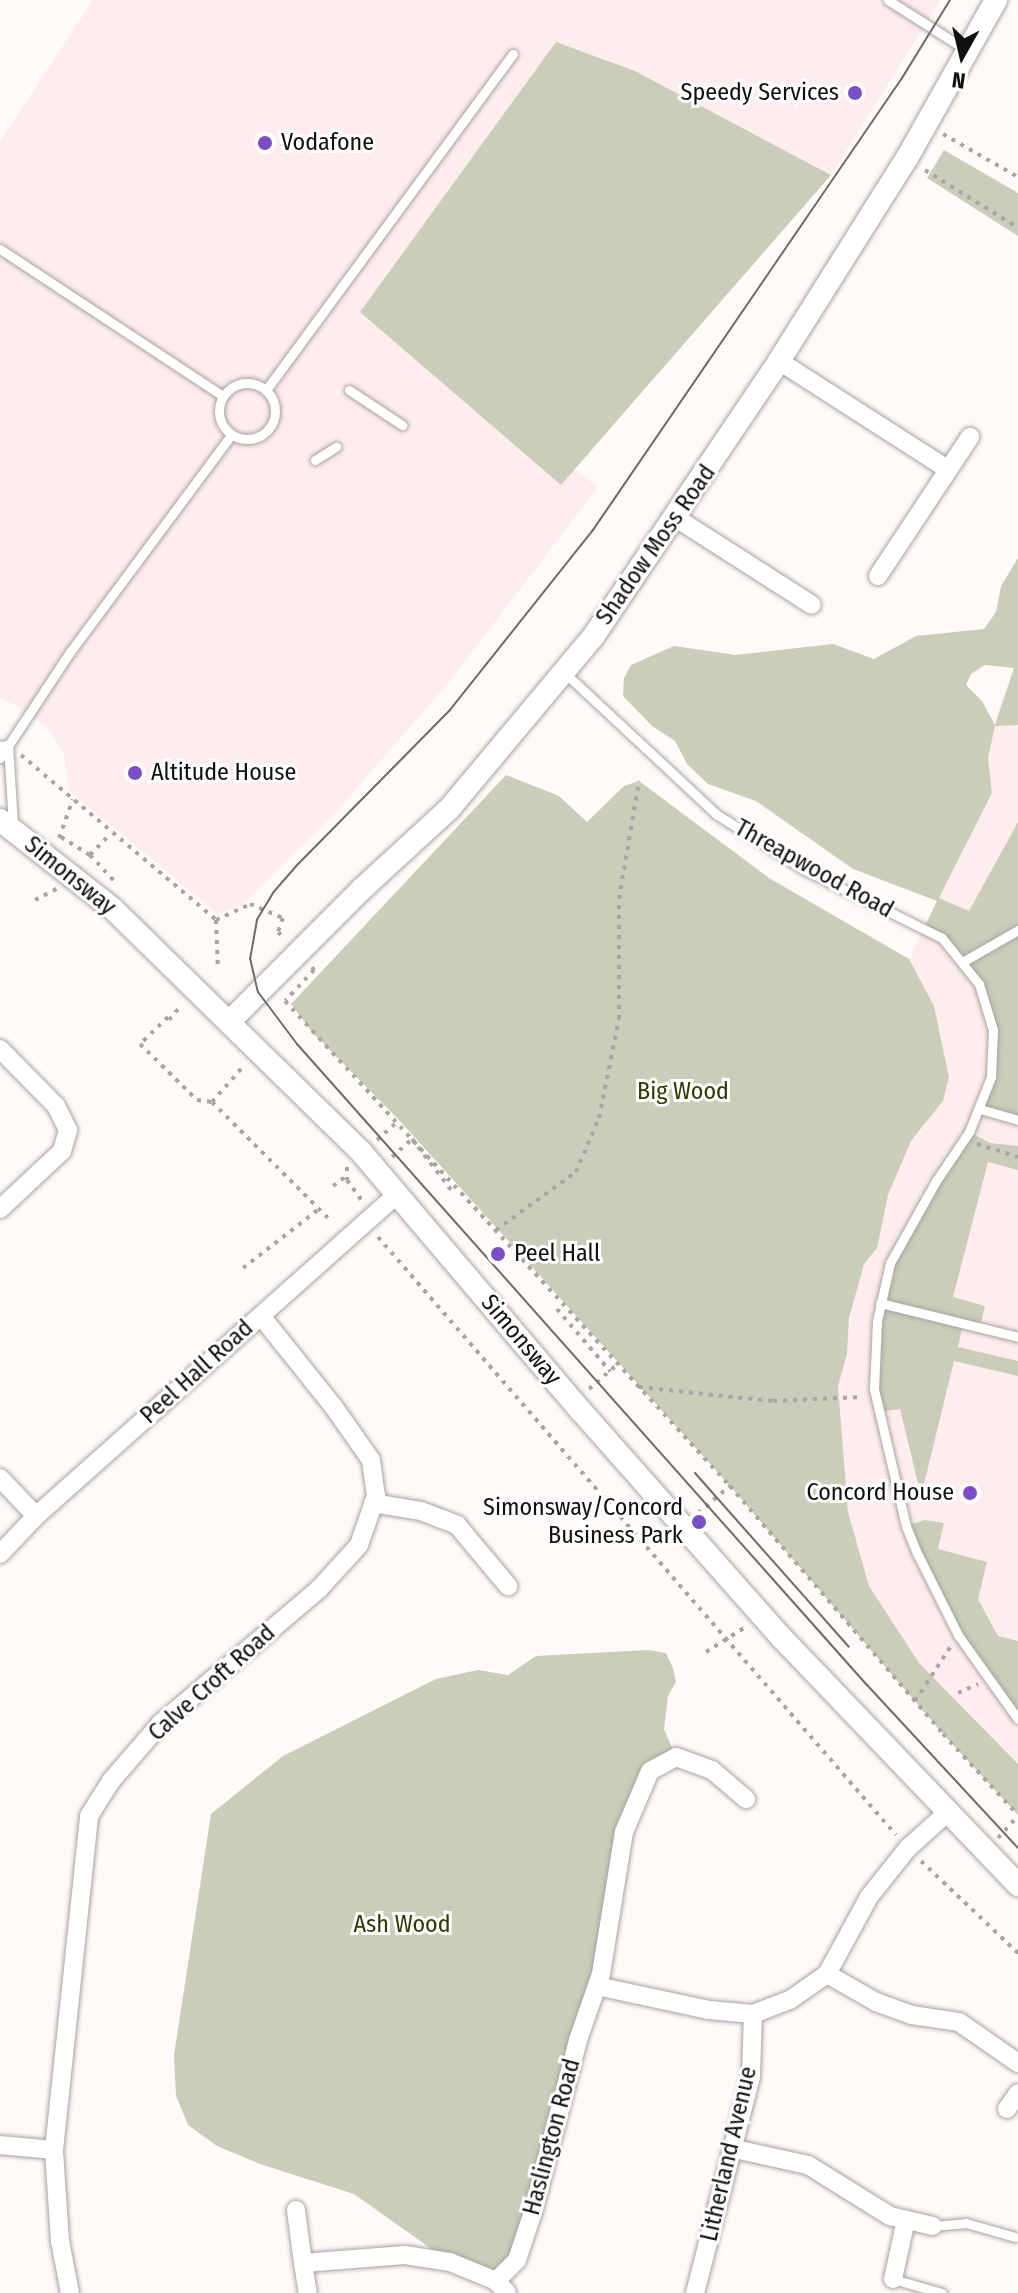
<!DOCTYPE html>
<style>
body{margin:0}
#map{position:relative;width:1018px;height:2293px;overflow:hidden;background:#fffaf8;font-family:"Fira Sans Condensed",sans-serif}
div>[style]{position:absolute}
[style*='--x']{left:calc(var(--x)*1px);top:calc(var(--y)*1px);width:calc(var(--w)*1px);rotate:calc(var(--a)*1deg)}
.commercial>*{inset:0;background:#feedec}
.green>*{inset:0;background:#cacdb9}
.path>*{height:4px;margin-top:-2px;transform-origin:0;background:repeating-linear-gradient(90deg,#a9a5a3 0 4px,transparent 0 10px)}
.roads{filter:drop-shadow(0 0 2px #a8a3a0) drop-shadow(0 0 2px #a8a3a0)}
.service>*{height:9px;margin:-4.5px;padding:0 4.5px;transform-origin:4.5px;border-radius:4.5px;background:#fff}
.service>.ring{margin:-4.5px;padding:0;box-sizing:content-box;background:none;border:9px solid #fff;border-radius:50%}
.minor>*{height:18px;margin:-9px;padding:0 9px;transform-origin:9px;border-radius:9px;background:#fff}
.tertiary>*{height:22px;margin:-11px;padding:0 11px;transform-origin:11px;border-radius:11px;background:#fff}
.tram>*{height:2px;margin:-1px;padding:0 1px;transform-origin:1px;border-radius:1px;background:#6e6b69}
.dots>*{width:22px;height:22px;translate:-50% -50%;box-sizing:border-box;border:4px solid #fff;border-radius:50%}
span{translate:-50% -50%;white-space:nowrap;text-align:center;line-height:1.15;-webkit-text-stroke:6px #fff;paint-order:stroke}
.poi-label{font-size:24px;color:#12100f}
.right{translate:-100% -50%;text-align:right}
.left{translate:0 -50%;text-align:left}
.street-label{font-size:24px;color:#12100f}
.park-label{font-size:24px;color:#333800}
.north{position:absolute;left:922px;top:16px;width:80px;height:80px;-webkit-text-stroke:6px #fff;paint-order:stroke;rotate:188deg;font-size:22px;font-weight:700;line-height:32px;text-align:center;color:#12100f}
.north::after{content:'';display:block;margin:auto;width:28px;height:36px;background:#12100f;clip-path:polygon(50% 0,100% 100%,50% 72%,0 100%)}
</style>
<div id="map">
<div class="commercial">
<i style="clip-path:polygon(93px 0,941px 0,831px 175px,635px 71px,556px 42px,360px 312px,598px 487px,450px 681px,337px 811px,241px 906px,218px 914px,69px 791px,64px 755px,50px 730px,18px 706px,0 699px,0 141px)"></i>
<i style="clip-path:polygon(1018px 660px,1018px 1764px,919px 1663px,869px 1586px,848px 1512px,838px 1386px,857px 1282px,864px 1264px,877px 1248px,888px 1195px,911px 1141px,926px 1124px,934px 1006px,909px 959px,992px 793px,988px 758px,999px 708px)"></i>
</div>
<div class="green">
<i style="clip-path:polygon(556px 42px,635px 71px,831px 175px,561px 485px,360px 312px)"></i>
<i style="clip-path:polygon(944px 150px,1018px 193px,1018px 236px,927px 178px)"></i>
<i style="clip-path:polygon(evenodd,1018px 558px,1018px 725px,995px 726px,988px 758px,992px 793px,939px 898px,969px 911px,1018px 822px,1018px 1120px,980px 1109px,991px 1076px,988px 1005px,964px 961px,924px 928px,937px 901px,853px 869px,756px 801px,708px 784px,687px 764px,675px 741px,652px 726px,623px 696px,624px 678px,631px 665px,674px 646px,736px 655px,833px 644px,874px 659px,916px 636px,984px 629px,996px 612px,1001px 586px,1018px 558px,985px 665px,1014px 668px,995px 725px,982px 701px,966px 685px,971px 674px,985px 665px)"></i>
<i style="clip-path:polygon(506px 775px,559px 796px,587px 822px,624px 786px,639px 781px,769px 878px,909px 959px,934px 1006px,949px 1077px,943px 1101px,911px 1141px,888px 1195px,877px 1248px,864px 1264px,849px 1318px,847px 1354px,838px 1386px,848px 1512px,869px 1586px,919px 1663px,1018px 1764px,1018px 1815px,943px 1734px,730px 1486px,399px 1120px,312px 1032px,291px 1004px)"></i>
<i style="clip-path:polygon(969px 1132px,990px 1143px,1018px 1146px,1018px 1170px,988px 1162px,953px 1297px,985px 1306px,980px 1327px,963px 1324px,958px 1347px,1018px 1361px,1018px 1376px,954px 1361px,924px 1484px,918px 1483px,900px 1409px,878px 1412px,874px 1389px,884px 1282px)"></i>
<i style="clip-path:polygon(925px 1520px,944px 1523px,938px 1549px,987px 1562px,978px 1599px,998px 1636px,1018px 1641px,1018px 1719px,976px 1664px,906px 1526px)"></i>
<i style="clip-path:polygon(648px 1650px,666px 1653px,673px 1668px,676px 1682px,668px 1696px,664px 1729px,676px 1757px,650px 1771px,624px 1832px,606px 1946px,533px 2212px,496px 2281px,450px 2262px,354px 2194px,260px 2164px,217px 2146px,188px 2125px,176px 2096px,174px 2055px,211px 1814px,283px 1756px,436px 1679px,478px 1670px,508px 1675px,536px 1656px)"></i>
</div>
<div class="path">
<i style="--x:943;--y:134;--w:86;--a:29.8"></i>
<i style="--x:925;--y:170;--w:110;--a:31.9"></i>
<i style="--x:21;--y:755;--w:255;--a:40.2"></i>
<i style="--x:216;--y:920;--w:38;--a:-25"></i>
<i style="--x:250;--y:904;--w:36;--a:23"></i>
<i style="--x:283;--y:918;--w:15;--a:110"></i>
<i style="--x:278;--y:932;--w:8;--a:45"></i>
<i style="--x:61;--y:837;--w:34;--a:32"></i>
<i style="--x:90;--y:855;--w:30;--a:-46"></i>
<i style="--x:59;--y:838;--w:41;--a:-70.3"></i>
<i style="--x:90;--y:855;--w:38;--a:47"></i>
<i style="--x:35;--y:900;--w:25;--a:-27"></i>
<i style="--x:216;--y:920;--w:49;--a:87.7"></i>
<i style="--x:312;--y:967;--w:4;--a:56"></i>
<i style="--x:314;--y:970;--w:42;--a:133.1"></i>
<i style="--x:285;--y:1001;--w:658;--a:47.46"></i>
<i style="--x:730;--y:1486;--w:327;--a:49.3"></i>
<i style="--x:943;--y:1734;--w:110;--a:47.2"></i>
<i style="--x:168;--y:1017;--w:39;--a:136"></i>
<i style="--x:140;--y:1044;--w:80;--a:44.5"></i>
<i style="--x:197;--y:1100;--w:15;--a:8"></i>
<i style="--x:212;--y:1102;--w:44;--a:-48.7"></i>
<i style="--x:169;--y:1020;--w:17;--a:-50"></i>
<i style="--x:212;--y:1102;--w:170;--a:45"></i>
<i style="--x:377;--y:1140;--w:30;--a:-42"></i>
<i style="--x:977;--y:1144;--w:43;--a:17.6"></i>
<i style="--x:392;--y:1157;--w:27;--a:-42"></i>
<i style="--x:412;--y:1139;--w:66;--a:52.4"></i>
<i style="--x:347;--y:1167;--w:13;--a:90"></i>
<i style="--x:347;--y:1180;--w:26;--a:54"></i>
<i style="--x:333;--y:1186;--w:15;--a:-37"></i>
<i style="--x:496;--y:1230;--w:99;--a:-35.9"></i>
<i style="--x:576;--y:1172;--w:59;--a:-66.9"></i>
<i style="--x:599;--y:1118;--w:101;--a:-78.6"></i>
<i style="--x:619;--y:1019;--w:120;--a:-90"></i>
<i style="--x:619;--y:899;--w:120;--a:-80.4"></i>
<i style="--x:378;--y:1237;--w:791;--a:49.1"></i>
<i style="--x:243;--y:1268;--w:96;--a:-37.8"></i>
<i style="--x:557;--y:1309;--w:82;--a:49.5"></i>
<i style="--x:639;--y:1387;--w:135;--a:6"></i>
<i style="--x:773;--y:1401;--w:88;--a:-2.6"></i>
<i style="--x:589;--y:1389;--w:37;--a:-41"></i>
<i style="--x:698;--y:1513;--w:42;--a:-40.2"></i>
<i style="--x:706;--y:1652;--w:49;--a:-32.4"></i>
<i style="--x:958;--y:1693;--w:22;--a:-24"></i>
<i style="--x:915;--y:1701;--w:66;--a:-56.8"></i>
<i style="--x:998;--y:1838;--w:30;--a:-48"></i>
<i style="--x:921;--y:1861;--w:134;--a:43.5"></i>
</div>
<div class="roads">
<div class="service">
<i style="--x:888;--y:0;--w:95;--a:32.5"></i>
<i style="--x:0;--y:249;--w:267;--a:33.4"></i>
<i class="ring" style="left:219px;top:383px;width:47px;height:47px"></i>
<i style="--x:266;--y:390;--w:417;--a:-53.7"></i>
<i style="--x:349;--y:390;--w:64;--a:33.4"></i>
<i style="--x:315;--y:460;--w:25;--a:-32"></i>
<i style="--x:565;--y:673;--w:207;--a:43"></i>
<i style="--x:716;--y:814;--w:105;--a:32.2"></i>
<i style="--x:805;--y:870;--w:153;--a:26.4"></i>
<i style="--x:942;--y:938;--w:59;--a:51.2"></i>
<i style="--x:979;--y:984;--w:48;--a:73.1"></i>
<i style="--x:993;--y:1030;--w:47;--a:92.4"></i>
<i style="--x:991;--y:1077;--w:59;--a:111.8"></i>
<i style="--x:969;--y:1132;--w:59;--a:124"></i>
<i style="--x:936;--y:1181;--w:94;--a:119.3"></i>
<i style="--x:890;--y:1263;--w:59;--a:102.6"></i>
<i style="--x:877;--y:1321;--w:68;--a:92.5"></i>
<i style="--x:874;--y:1389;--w:141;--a:76.9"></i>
<i style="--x:906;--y:1526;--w:31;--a:68"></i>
<i style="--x:918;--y:1555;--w:89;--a:63.4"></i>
<i style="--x:958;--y:1635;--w:103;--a:54.5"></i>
<i style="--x:0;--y:746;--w:8;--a:-7"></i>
<i style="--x:8;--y:745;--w:80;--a:86.4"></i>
<i style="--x:0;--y:758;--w:127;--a:-56.6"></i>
<i style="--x:70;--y:652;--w:270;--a:-53.4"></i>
<i style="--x:964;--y:961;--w:62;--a:-29.9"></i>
<i style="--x:980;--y:1109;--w:40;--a:16"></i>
<i style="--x:880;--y:1303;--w:142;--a:13.8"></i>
<i style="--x:933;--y:2226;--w:33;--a:-5"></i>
<i style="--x:966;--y:2223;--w:51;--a:15.9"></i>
<i style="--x:893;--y:2279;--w:51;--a:15.9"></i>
</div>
<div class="minor">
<i style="--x:779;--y:361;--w:200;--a:32.7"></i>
<i style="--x:676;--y:518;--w:161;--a:32.6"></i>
<i style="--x:878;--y:576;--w:167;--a:-56.5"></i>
<i style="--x:0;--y:1049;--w:80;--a:45.5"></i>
<i style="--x:56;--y:1106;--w:27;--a:63"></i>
<i style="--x:68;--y:1130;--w:22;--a:106"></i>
<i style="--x:62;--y:1151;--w:85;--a:136.9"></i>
<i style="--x:0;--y:1478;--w:52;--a:46.5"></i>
<i style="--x:373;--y:1503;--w:49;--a:9.5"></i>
<i style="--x:421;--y:1511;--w:39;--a:21"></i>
<i style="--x:457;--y:1525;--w:80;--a:50.1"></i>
<i style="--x:0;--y:1554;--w:52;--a:-46.5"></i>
<i style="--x:36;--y:1516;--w:485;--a:-41.7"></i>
<i style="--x:827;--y:1974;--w:56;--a:29.7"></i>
<i style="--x:876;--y:2002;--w:38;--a:20"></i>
<i style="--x:912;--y:2015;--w:48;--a:8.5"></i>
<i style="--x:959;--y:2022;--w:72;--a:34.8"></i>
<i style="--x:597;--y:1986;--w:115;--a:12.1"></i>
<i style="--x:709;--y:2010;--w:44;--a:5.2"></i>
<i style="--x:753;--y:2014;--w:40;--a:-21"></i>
<i style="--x:790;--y:2000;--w:45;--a:-35.1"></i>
<i style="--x:827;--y:1974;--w:88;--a:-61.4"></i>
<i style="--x:869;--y:1897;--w:63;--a:-51.5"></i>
<i style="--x:908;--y:1848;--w:54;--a:-42"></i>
<i style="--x:1007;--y:2109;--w:19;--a:-55"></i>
<i style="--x:0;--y:2145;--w:54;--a:5.3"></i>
<i style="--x:735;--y:2149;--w:75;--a:12.4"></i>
<i style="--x:808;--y:2165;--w:97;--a:31.9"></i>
<i style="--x:890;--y:2216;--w:44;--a:13.1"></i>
<i style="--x:296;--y:2210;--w:53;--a:82.5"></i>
<i style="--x:303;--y:2263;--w:102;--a:-4.5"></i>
<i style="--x:405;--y:2255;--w:46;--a:8.8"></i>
<i style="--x:450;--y:2262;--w:50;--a:22.4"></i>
<i style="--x:496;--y:2281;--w:16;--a:47"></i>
<i style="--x:303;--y:2263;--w:30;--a:81"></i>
<i style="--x:893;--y:2279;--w:60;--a:-77.6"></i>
<i style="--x:496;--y:2281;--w:30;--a:-45"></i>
<i style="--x:517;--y:2260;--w:51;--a:-71.6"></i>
<i style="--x:533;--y:2212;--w:178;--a:-75.3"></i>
<i style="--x:578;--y:2040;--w:70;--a:-70.8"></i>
<i style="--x:601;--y:1974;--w:144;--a:-80.8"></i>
<i style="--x:624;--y:1832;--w:66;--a:-66.9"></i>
<i style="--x:650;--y:1771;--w:30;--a:-28"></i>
<i style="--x:676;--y:1757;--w:38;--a:20"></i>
<i style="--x:712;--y:1770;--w:45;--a:40.5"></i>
<i style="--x:70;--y:2293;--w:53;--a:-100.9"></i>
<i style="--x:60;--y:2241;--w:91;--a:-93.8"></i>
<i style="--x:54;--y:2150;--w:336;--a:-84"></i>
<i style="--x:89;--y:1816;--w:41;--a:-57.8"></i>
<i style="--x:111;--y:1781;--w:77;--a:-49.2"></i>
<i style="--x:161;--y:1723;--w:207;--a:-40.3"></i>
<i style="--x:319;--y:1589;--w:59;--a:-47.7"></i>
<i style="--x:359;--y:1545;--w:52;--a:-70.9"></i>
<i style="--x:376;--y:1496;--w:36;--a:-98"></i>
<i style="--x:371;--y:1460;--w:66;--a:-125.1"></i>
<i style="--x:333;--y:1406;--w:115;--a:-128.7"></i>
<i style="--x:695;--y:2293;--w:224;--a:-75.5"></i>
<i style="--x:751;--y:2076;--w:62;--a:-88.2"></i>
</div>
<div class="tertiary">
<i style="--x:0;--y:820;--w:144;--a:38.2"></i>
<i style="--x:113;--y:909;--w:349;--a:44.4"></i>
<i style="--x:362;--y:1153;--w:338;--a:49.7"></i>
<i style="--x:581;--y:1411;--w:303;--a:48.5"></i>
<i style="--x:782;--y:1638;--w:342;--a:46.3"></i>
<i style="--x:229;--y:1022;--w:188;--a:-45"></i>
<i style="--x:362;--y:889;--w:118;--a:-42.6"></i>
<i style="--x:449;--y:809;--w:224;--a:-50.1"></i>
<i style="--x:593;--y:637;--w:333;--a:-56"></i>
<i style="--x:779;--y:361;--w:240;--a:-57.8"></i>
<i style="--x:907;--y:158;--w:181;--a:-60.6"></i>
</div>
</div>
<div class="tram">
<i style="--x:950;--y:0;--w:92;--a:121.6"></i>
<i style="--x:902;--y:78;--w:548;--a:124.36"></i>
<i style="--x:593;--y:530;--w:230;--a:128.5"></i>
<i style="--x:450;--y:710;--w:216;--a:134.6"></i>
<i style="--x:298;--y:864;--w:38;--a:131"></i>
<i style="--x:273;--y:893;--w:31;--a:121"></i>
<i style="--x:257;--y:920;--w:39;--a:100"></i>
<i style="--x:250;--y:958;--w:35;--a:77"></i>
<i style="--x:258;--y:992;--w:65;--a:53.1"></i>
<i style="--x:297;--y:1044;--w:858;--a:48.36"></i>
<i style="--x:867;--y:1685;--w:222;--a:47.2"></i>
<i style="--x:695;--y:1473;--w:232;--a:48.5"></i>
</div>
<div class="dots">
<i style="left:855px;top:93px;background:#794ec7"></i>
<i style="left:265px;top:143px;background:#794ec7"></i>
<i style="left:135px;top:773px;background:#794ec7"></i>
<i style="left:498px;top:1254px;background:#794ec7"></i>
<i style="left:970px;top:1493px;background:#794ec7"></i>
<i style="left:699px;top:1522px;background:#794ec7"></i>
</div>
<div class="poi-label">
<span class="right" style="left:839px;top:93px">Speedy Services</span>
<span class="left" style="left:281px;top:143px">Vodafone</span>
<span class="left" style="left:151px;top:773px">Altitude House</span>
<span class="left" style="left:514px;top:1254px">Peel Hall</span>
<span class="right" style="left:954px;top:1493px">Concord House</span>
<span class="right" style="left:683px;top:1522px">Simonsway/Concord<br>Business Park</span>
</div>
<div class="street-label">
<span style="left:656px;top:545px;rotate:-55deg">Shadow Moss Road</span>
<span style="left:814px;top:869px;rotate:29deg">Threapwood Road</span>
<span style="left:70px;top:876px;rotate:39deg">Simonsway</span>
<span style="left:521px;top:1340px;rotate:50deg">Simonsway</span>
<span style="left:197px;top:1372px;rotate:-42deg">Peel Hall Road</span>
<span style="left:212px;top:1683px;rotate:-42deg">Calve Croft Road</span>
<span style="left:552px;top:2137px;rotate:-75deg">Haslington Road</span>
<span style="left:729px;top:2154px;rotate:-77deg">Litherland Avenue</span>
</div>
<div class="park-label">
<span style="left:683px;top:1092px">Big Wood</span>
<span style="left:402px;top:1925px">Ash Wood</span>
</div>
<div class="north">N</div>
</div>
